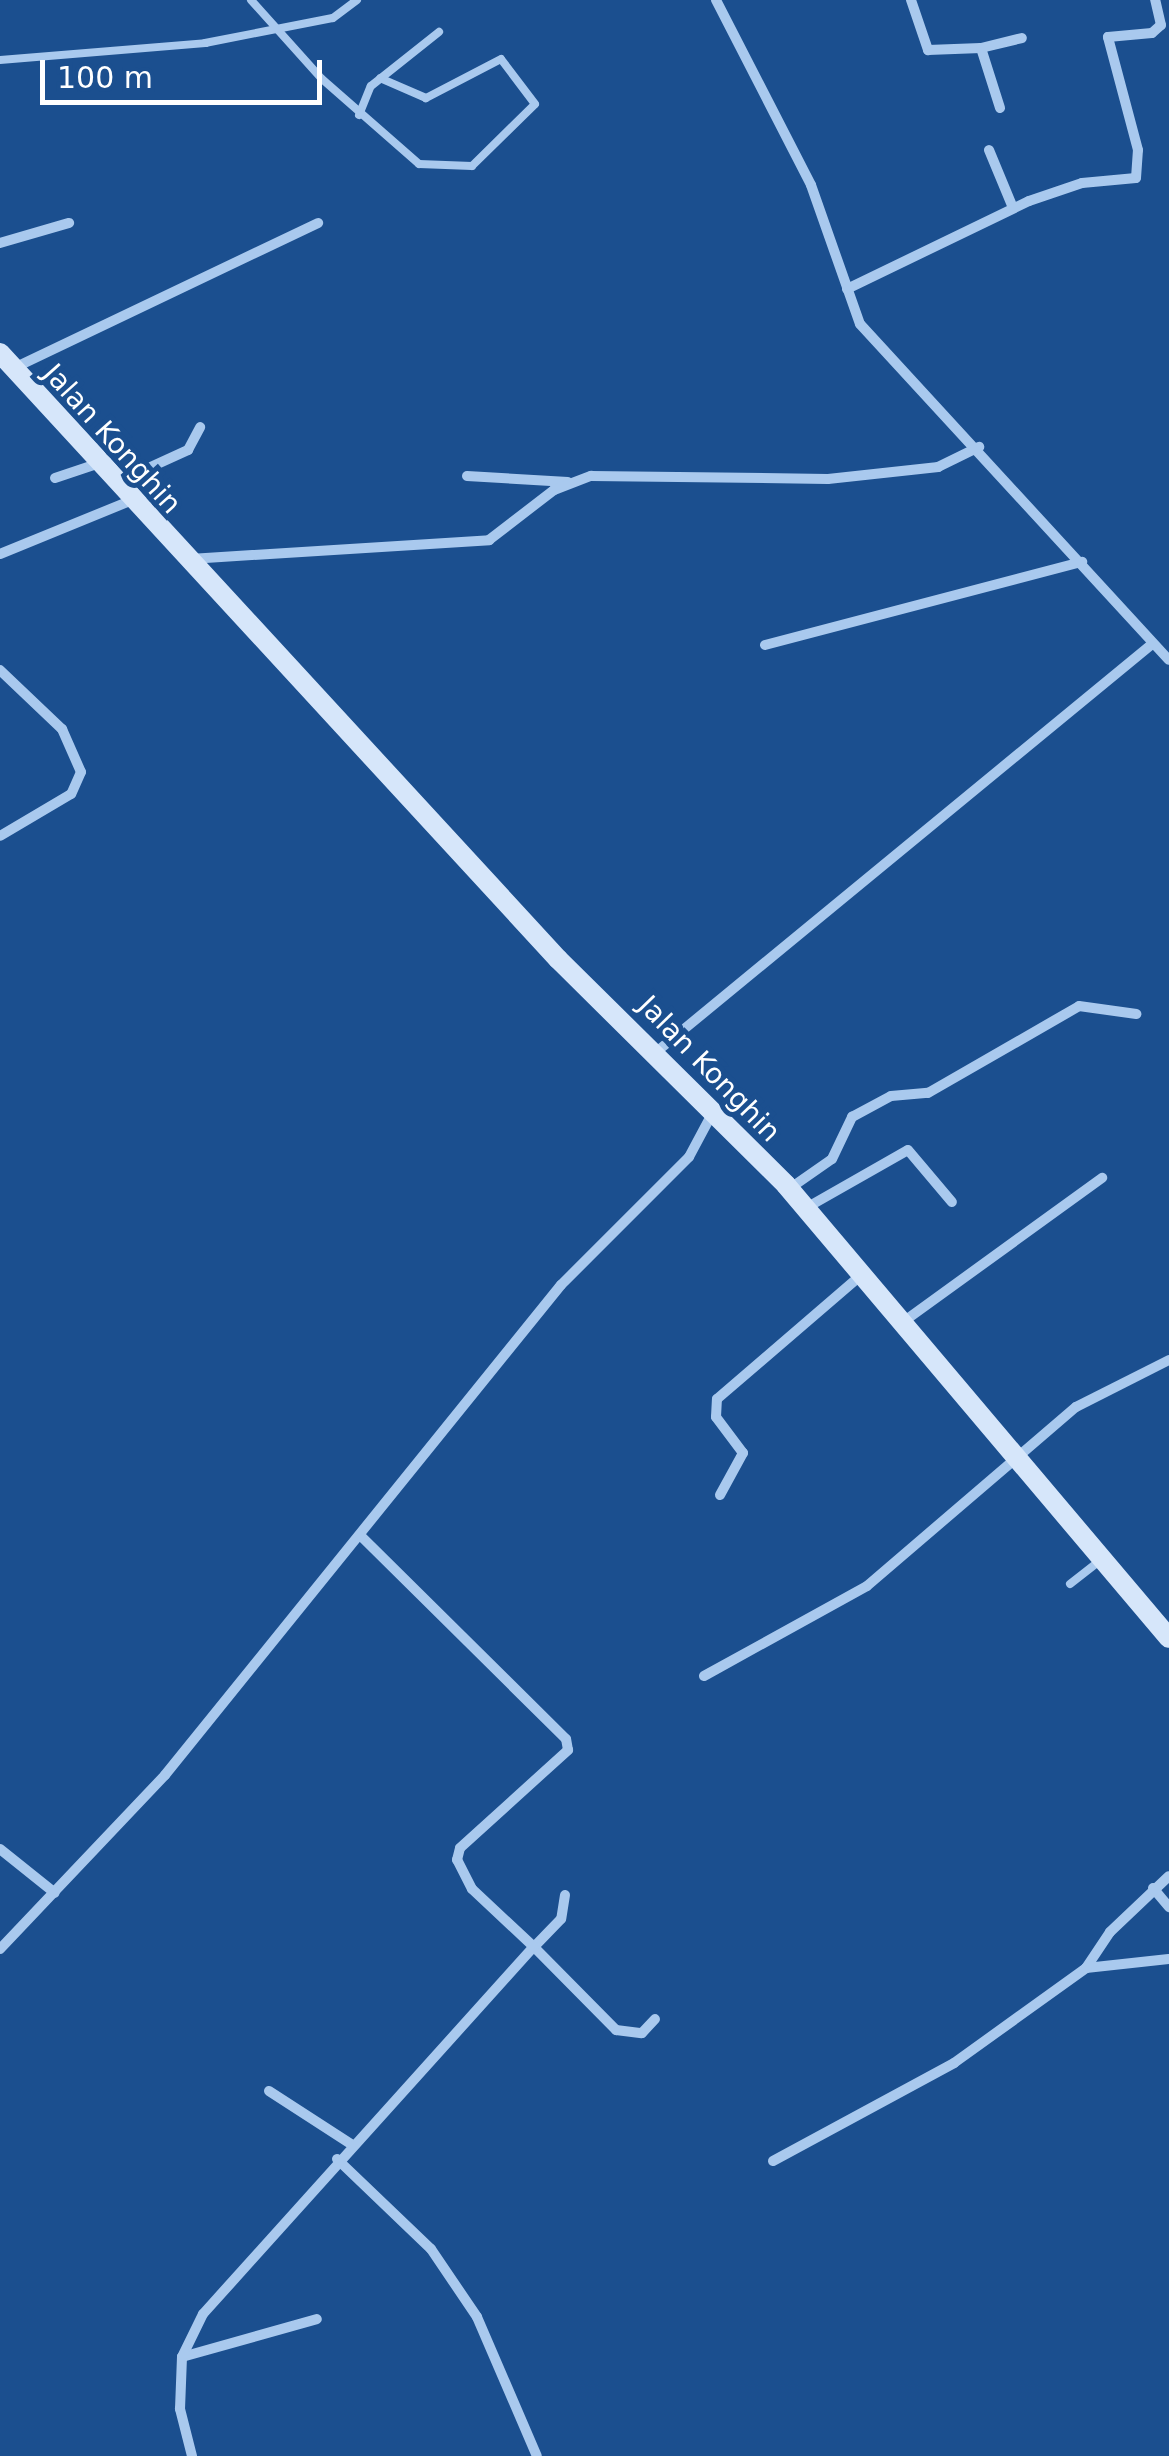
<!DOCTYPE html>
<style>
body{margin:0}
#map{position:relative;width:1169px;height:2456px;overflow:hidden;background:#1b4f8f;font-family:"DejaVu Sans",sans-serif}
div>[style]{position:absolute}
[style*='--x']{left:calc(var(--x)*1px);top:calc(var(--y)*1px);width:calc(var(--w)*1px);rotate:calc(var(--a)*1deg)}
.lane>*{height:8px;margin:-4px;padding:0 4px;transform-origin:4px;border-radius:4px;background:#a9c9ee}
.street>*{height:10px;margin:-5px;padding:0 5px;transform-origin:5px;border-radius:5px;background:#a9c9ee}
.secondary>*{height:20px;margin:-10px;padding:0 10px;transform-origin:10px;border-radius:10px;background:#d6e6fa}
span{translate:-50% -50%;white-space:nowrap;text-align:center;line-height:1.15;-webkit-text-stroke:10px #1b4f8f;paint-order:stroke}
.street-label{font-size:28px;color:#fff}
.scale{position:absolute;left:40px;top:60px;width:282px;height:45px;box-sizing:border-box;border:5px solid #fff;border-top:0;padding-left:12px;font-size:30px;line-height:35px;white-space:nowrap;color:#fff;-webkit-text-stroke:8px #1b4f8f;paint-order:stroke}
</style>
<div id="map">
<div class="lane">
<i style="--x:251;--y:0;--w:106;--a:48.1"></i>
<i style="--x:322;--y:79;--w:129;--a:41.2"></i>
<i style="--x:419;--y:164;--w:53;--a:2.2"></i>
<i style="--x:472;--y:166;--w:88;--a:-44.5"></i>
<i style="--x:535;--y:104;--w:56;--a:-127.1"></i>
<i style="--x:501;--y:59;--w:85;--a:152.5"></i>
<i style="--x:426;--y:98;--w:50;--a:-156.5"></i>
<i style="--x:0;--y:60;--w:206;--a:-4.7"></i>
<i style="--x:205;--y:43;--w:130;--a:-11.1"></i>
<i style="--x:333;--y:18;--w:30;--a:-37"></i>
<i style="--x:359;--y:115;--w:31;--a:-68"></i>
<i style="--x:371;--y:86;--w:87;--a:-38.5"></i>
<i style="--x:1070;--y:1584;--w:41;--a:-38"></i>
</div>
<div class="street">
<i style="--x:716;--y:0;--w:208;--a:62.8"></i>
<i style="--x:811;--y:185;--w:147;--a:70.6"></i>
<i style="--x:860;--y:324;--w:456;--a:47.4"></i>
<i style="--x:911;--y:0;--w:53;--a:71.2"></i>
<i style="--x:928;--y:50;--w:53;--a:-2.2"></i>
<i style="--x:981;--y:48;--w:63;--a:72.4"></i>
<i style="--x:981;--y:48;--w:42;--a:-13.7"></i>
<i style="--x:989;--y:150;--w:63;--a:67.5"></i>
<i style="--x:0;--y:243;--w:72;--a:-16.2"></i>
<i style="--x:847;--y:289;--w:202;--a:-25.8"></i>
<i style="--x:1029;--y:201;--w:56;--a:-18.8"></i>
<i style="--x:1082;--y:183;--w:54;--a:-5.3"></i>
<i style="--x:1136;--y:178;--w:28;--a:-86"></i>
<i style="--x:1138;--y:150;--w:117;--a:-104.9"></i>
<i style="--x:1108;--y:37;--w:44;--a:-5.2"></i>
<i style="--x:1152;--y:33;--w:12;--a:-42"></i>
<i style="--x:1161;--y:25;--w:26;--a:-103"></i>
<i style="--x:14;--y:368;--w:337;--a:-25.5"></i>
<i style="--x:467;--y:476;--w:101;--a:3.4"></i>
<i style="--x:55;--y:478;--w:44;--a:-18.4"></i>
<i style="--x:120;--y:481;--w:75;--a:-24.5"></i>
<i style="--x:188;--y:450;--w:26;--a:-62"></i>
<i style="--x:0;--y:554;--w:140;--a:-22.2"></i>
<i style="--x:190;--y:559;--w:300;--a:-3.6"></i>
<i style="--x:489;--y:540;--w:82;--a:-37.6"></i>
<i style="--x:554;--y:490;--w:40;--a:-21"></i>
<i style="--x:591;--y:476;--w:237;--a:0.7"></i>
<i style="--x:828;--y:479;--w:111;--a:-6.2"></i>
<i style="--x:938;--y:467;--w:46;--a:-26"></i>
<i style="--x:765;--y:645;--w:328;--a:-14.7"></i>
<i style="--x:0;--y:670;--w:86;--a:43.6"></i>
<i style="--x:62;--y:729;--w:47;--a:66.2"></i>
<i style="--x:81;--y:772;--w:24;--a:114"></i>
<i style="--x:71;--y:794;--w:82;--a:149.4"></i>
<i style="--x:655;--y:1053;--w:644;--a:-39.45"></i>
<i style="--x:789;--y:1189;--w:52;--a:-34.9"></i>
<i style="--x:832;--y:1159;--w:47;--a:-64.5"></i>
<i style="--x:852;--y:1117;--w:44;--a:-28.3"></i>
<i style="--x:891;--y:1096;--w:37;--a:-5"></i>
<i style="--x:928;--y:1093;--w:174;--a:-29.9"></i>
<i style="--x:1079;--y:1006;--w:58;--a:8"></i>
<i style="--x:806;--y:1208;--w:117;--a:-29.6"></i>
<i style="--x:908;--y:1150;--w:68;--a:49.8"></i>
<i style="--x:903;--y:1322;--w:246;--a:-35.9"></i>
<i style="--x:720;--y:1495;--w:48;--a:-61.3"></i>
<i style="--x:743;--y:1453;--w:45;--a:-126.9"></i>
<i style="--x:716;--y:1417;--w:18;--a:-87"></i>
<i style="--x:717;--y:1399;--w:190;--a:-40.7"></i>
<i style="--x:704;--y:1676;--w:186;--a:-28.9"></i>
<i style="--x:867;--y:1586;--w:275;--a:-40.6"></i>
<i style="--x:1076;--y:1407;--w:104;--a:-26.8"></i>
<i style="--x:0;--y:1849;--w:70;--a:38.7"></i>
<i style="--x:1153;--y:1888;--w:25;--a:50"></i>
<i style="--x:565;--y:1895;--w:24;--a:99"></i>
<i style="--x:561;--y:1919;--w:39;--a:134"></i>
<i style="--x:534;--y:1947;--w:117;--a:45.3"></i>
<i style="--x:616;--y:2030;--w:26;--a:7"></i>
<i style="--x:642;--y:2033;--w:19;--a:-47"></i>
<i style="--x:0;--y:1949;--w:240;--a:-46.5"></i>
<i style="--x:165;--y:1775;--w:630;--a:-51.06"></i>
<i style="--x:561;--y:1285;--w:181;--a:-45"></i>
<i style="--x:689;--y:1157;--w:51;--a:-61.9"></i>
<i style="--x:1086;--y:1968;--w:83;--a:-6.2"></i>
<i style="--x:269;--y:2091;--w:98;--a:32.9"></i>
<i style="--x:337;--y:2159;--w:130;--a:43.8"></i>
<i style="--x:431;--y:2249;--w:82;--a:55.9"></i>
<i style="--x:477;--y:2317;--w:151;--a:66.7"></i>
<i style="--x:773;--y:2161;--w:206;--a:-28.4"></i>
<i style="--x:954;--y:2063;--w:163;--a:-35.7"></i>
<i style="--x:1086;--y:1968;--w:43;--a:-56.3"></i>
<i style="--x:1110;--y:1932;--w:81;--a:-43.5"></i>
<i style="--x:182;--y:2357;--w:140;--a:-15.7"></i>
<i style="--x:192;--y:2456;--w:49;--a:-104.3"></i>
<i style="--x:180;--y:2409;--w:52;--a:-87.8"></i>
<i style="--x:182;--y:2357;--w:48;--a:-64"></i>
<i style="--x:203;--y:2314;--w:494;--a:-48"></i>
<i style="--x:534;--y:1947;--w:85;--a:-136.9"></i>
<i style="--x:472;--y:1889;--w:33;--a:-117"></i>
<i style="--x:457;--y:1860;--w:12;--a:-76"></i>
<i style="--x:460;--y:1848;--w:146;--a:-42.2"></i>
<i style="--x:568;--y:1750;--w:11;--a:-100"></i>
<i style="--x:566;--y:1739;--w:290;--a:-135.3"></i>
</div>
<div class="secondary">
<i style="--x:0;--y:353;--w:824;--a:47.36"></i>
<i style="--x:558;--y:959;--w:321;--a:44.7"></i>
<i style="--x:786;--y:1185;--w:593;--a:49.79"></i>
</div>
<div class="street-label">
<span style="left:112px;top:439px;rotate:48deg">Jalan Konghin</span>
<span style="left:709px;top:1069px;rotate:46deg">Jalan Konghin</span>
</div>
<div class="scale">100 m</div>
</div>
